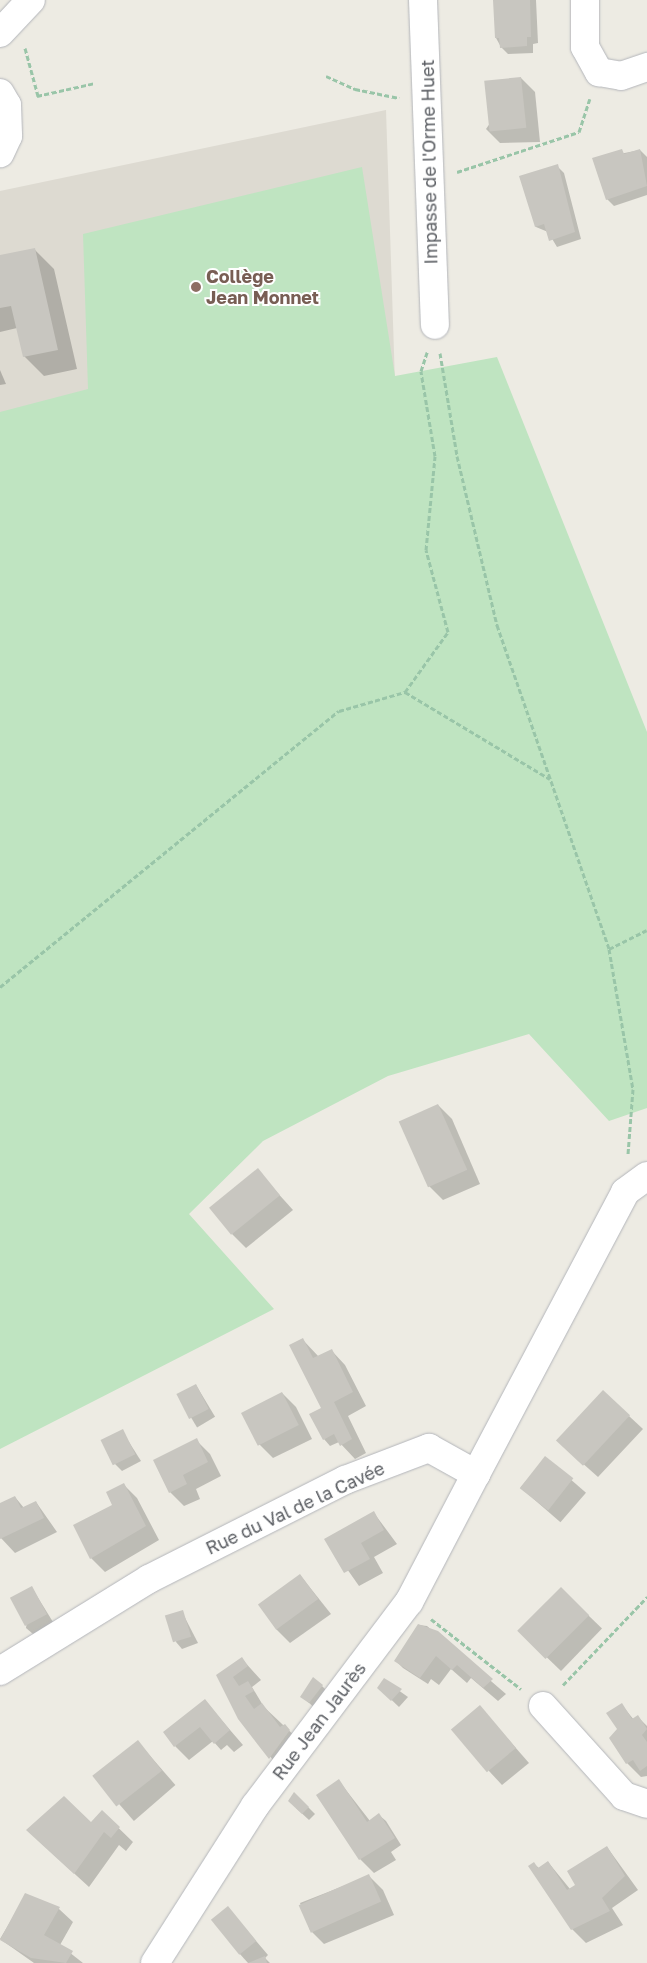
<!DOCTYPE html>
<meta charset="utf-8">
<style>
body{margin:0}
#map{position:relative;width:647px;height:1963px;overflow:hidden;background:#edebe3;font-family:"Golos Text",sans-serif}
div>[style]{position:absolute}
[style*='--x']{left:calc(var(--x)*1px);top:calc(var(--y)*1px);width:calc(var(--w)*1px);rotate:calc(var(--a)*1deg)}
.education>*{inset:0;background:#dddad1}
.green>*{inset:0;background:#bfe4c1}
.shadow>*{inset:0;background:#0003;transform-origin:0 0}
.building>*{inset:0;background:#c8c6c0;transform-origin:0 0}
.path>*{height:3px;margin-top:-1.5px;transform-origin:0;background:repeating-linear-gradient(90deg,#99c5a8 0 5px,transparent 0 7.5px)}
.roads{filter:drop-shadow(0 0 1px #b3b5ba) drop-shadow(0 0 1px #b3b5ba)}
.minor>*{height:28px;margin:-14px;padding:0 14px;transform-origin:14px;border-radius:14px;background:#fff}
.dots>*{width:14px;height:14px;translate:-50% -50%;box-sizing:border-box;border:2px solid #fff;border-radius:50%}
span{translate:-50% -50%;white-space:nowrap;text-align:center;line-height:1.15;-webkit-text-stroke:4px #fff;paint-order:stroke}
.street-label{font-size:18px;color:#5b5e63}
.education-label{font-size:18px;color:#785e54;font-weight:700}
.left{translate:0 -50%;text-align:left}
</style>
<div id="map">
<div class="education">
<i style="clip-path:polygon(386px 110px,395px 383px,0 514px,0 191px)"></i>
</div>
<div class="green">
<i style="clip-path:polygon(362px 167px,395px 376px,497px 357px,647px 732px,647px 1108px,609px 1121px,529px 1034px,388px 1076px,263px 1141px,189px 1214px,274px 1309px,0 1449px,0 412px,88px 389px,83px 234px)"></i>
</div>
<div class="shadow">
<i style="clip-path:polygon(494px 0,536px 0,538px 43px,533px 44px,533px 53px,508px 54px,501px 47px,496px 38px)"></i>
<i style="clip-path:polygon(521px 78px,535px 92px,540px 142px,500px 143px,486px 129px)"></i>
<i style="clip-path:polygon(640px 150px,647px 157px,647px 195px,614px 206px,607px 199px,594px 159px)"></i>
<i style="clip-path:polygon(557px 166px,564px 173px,581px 239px,557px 247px,548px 232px,536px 227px,520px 177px)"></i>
<i style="clip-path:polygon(34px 249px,54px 269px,77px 369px,44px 376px,24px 356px,17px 328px,0 332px,0 262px)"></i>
<i style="clip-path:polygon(0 370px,6px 384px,0 385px)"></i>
<i style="clip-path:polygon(438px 1105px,452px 1119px,480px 1184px,443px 1200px,429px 1186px,401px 1122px)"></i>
<i style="clip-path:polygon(257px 1170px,293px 1210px,246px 1248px,232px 1234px)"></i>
<i style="clip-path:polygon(303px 1340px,319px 1357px,332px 1351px,345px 1365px,366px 1406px,348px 1416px,366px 1453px,355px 1459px,339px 1442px,330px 1446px,324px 1439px,322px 1409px)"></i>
<i style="left:196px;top:1385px;width:37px;height:21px;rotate:59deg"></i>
<i style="clip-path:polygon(282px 1393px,296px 1407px,312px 1439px,273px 1458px,259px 1444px)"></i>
<i style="clip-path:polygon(629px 1416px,643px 1429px,598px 1477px,571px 1453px)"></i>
<i style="clip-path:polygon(122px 1431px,141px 1461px,122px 1471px,115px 1464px)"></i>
<i style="clip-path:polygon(196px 1440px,210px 1454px,221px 1476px,196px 1489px,200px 1499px,184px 1506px,170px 1492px)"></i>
<i style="left:546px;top:1458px;width:53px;height:39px;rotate:41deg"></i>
<i style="clip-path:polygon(123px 1484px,137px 1498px,159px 1540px,105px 1572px,91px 1558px,75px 1525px,114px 1506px)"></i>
<i style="clip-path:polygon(15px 1497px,24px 1508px,36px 1502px,57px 1532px,15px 1553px,0 1537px,0 1504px)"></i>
<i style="clip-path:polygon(374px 1513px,397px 1544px,374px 1557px,383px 1573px,359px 1586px,326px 1539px)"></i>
<i style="clip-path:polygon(300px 1575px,331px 1614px,290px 1643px,276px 1629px)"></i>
<i style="clip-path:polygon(32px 1588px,53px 1622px,33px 1634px,26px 1628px)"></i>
<i style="left:561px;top:1589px;width:57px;height:59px;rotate:44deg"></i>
<i style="clip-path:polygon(182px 1612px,198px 1643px,182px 1649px,176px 1642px)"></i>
<i style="clip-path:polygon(419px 1625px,427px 1626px,506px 1694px,498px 1701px,471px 1678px,467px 1683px,451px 1669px,439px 1685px,431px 1679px,428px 1684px,403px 1668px,396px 1661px)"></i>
<i style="clip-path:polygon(242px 1659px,261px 1680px,252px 1687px,264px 1707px,299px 1740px,283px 1772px,239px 1719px,218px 1676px)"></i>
<i style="clip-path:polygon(384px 1680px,408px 1697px,399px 1707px,379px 1688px)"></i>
<i style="clip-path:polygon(322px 1686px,329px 1693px,316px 1709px,301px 1696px)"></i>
<i style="clip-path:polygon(205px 1701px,243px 1745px,234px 1752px,227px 1745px,221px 1750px,213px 1741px,189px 1760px,175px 1746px)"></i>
<i style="clip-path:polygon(622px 1705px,634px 1720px,638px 1717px,647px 1726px,647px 1776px,641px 1777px,627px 1763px,620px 1731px)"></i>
<i style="clip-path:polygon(480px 1707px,529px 1763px,502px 1785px,489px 1771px)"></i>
<i style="left:138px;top:1742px;width:57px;height:55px;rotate:49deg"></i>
<i style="clip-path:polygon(339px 1781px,370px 1821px,379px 1815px,386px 1821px,401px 1845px,391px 1852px,396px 1860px,374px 1873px,360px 1859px)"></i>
<i style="clip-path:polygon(295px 1794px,315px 1814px,309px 1820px,296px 1808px)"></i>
<i style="clip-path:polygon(102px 1812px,133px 1842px,126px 1851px,119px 1845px,89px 1887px,41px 1843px,91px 1824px)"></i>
<i style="clip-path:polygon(607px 1847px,638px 1890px,612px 1908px,623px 1925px,586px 1943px,572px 1929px,534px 1864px,539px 1868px,548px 1862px,570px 1889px,580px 1890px)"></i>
<i style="clip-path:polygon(369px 1876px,383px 1890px,394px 1915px,324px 1944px,310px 1930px,300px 1903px)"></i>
<i style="clip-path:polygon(26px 1895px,59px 1909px,73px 1922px,60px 1945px,83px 1963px,34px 1963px,0 1939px)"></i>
<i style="clip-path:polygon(228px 1908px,268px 1955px,265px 1958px,270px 1963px,248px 1963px,239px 1953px)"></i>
</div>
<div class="building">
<i style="clip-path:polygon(493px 0,530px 0,531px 37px,527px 37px,527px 46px,500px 48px,499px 38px,495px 38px)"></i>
<i style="left:521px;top:77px;width:51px;height:37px;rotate:84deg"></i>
<i style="clip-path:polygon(622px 149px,624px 154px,640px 149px,647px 186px,606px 200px,592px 158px)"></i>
<i style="clip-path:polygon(558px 164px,575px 232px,549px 241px,544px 224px,535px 227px,519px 176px)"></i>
<i style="clip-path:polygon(35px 248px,58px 350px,23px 357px,11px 306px,0 308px,0 255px)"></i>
<i style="left:438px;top:1104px;width:72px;height:43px;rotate:66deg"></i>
<i style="left:258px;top:1168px;width:35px;height:63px;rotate:51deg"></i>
<i style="clip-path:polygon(303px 1338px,313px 1358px,332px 1349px,353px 1392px,334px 1402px,352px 1439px,340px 1446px,334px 1434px,323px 1440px,309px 1414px,321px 1408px,289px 1345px)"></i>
<i style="left:196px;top:1384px;width:28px;height:22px;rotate:63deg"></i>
<i style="left:603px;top:1390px;width:37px;height:69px;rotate:43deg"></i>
<i style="left:282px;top:1392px;width:37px;height:46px;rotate:63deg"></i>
<i style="left:123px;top:1429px;width:28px;height:25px;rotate:64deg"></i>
<i style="clip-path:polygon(197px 1438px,208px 1462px,183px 1475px,187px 1484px,169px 1493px,153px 1460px)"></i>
<i style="left:545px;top:1456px;width:36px;height:41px;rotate:38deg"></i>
<i style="clip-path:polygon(124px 1483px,146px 1526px,90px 1559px,73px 1525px,112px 1505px,106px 1492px)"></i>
<i style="clip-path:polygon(15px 1496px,21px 1508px,36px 1501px,44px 1518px,0 1539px,0 1503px)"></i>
<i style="clip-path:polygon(374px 1511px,384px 1530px,361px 1543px,370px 1559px,344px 1573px,324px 1539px)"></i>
<i style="left:300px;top:1574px;width:31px;height:52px;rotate:54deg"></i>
<i style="left:32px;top:1586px;width:32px;height:25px;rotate:62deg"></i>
<i style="left:561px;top:1587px;width:40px;height:62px;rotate:45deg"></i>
<i style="left:183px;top:1610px;width:28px;height:19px;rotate:73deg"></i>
<i style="clip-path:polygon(418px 1624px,438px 1631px,493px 1679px,483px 1688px,457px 1665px,452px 1670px,436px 1656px,420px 1678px,394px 1661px)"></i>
<i style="clip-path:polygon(242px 1657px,248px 1666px,233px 1677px,239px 1686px,248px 1681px,254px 1691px,245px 1696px,254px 1709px,262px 1703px,280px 1727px,285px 1724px,290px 1730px,269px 1759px,238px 1719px,216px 1675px)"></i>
<i style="clip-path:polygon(313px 1677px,323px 1685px,309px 1703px,300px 1697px)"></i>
<i style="clip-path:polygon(384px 1678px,402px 1689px,391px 1701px,377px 1688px)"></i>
<i style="clip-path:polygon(205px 1699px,230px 1730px,214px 1744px,200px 1727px,174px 1747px,163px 1732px)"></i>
<i style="clip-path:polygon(622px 1703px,632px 1719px,638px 1715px,647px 1729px,642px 1735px,647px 1742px,647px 1766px,640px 1771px,633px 1760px,626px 1764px,609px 1738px,617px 1729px,606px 1713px)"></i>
<i style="left:480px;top:1705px;width:56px;height:38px;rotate:50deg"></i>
<i style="left:138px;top:1740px;width:39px;height:58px;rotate:52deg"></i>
<i style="clip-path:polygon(339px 1779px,367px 1822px,379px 1813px,395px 1838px,359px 1860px,316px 1795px)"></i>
<i style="clip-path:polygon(294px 1792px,309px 1807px,302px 1814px,288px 1801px)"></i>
<i style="clip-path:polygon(64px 1796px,91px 1822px,102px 1810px,120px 1827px,111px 1838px,104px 1832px,74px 1874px,26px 1830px)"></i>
<i style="clip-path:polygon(607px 1846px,625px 1876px,602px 1898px,610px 1911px,571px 1930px,528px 1866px,534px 1862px,538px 1868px,548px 1861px,567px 1890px,575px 1885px,567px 1871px)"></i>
<i style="left:369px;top:1874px;width:30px;height:77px;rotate:66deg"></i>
<i style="clip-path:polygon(25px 1893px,60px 1907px,44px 1935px,73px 1951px,66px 1963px,31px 1958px,0 1940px)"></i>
<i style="left:228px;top:1906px;width:45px;height:22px;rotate:51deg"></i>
<i style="clip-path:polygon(265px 1956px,267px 1963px,248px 1963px)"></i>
</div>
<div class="path">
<i style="--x:25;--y:48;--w:50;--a:74.8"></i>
<i style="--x:326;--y:76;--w:32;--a:24"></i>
<i style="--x:355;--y:89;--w:45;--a:11.6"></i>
<i style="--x:37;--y:96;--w:59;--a:-12.6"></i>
<i style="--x:457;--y:172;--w:128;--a:-18.2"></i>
<i style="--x:579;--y:132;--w:35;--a:-72"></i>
<i style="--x:440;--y:353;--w:104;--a:80.6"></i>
<i style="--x:457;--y:456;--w:174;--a:76.7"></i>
<i style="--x:497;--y:625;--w:343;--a:70.9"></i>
<i style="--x:609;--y:949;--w:142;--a:80.3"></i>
<i style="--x:633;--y:1089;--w:65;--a:94.4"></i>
<i style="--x:405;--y:692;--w:74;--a:-54.4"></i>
<i style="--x:448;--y:632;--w:85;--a:-105"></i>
<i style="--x:426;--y:550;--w:94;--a:-84.5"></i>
<i style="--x:435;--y:456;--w:86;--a:-99.4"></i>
<i style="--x:421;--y:371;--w:20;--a:-72"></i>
<i style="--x:609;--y:949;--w:42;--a:-26.6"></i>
<i style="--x:0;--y:987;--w:437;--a:-39.2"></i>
<i style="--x:339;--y:711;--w:69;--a:-16.1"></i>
<i style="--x:405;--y:692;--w:169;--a:31"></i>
<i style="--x:431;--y:1619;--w:114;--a:37.9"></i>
<i style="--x:563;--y:1685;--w:122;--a:-46.3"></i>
</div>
<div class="roads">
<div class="minor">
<i style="--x:423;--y:0;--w:325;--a:87.9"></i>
<i style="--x:585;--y:0;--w:47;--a:90"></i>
<i style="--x:585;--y:47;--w:29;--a:61"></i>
<i style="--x:599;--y:72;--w:22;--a:10"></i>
<i style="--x:621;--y:76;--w:28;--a:-19"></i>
<i style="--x:0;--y:33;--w:45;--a:-46.8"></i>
<i style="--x:0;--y:93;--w:14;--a:60"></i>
<i style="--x:7;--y:105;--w:31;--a:88"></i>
<i style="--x:8;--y:136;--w:19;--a:115"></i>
<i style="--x:0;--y:1671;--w:175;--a:-31.7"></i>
<i style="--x:149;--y:1579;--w:220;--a:-26.8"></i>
<i style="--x:345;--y:1480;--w:90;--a:-20.9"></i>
<i style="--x:429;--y:1448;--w:54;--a:29"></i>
<i style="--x:476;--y:1474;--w:319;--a:-62.1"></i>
<i style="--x:625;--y:1192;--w:27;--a:-36"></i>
<i style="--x:543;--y:1706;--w:121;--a:48"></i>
<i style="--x:624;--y:1796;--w:24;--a:19"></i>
<i style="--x:155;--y:1963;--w:186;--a:-57.5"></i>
<i style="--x:255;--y:1806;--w:256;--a:-53"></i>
<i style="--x:409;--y:1602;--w:144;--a:-62.4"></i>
</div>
</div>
<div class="dots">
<i style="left:196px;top:287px;background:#8d6e63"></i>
</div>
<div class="street-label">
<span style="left:429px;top:162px;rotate:-91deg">Impasse de l'Orme Huet</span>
<span style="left:295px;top:1508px;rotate:-25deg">Rue du Val de la Cavée</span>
<span style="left:319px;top:1721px;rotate:-53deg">Rue Jean Jaurès</span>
</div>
<div class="education-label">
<span class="left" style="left:206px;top:287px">Collège<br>Jean Monnet</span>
</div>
</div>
